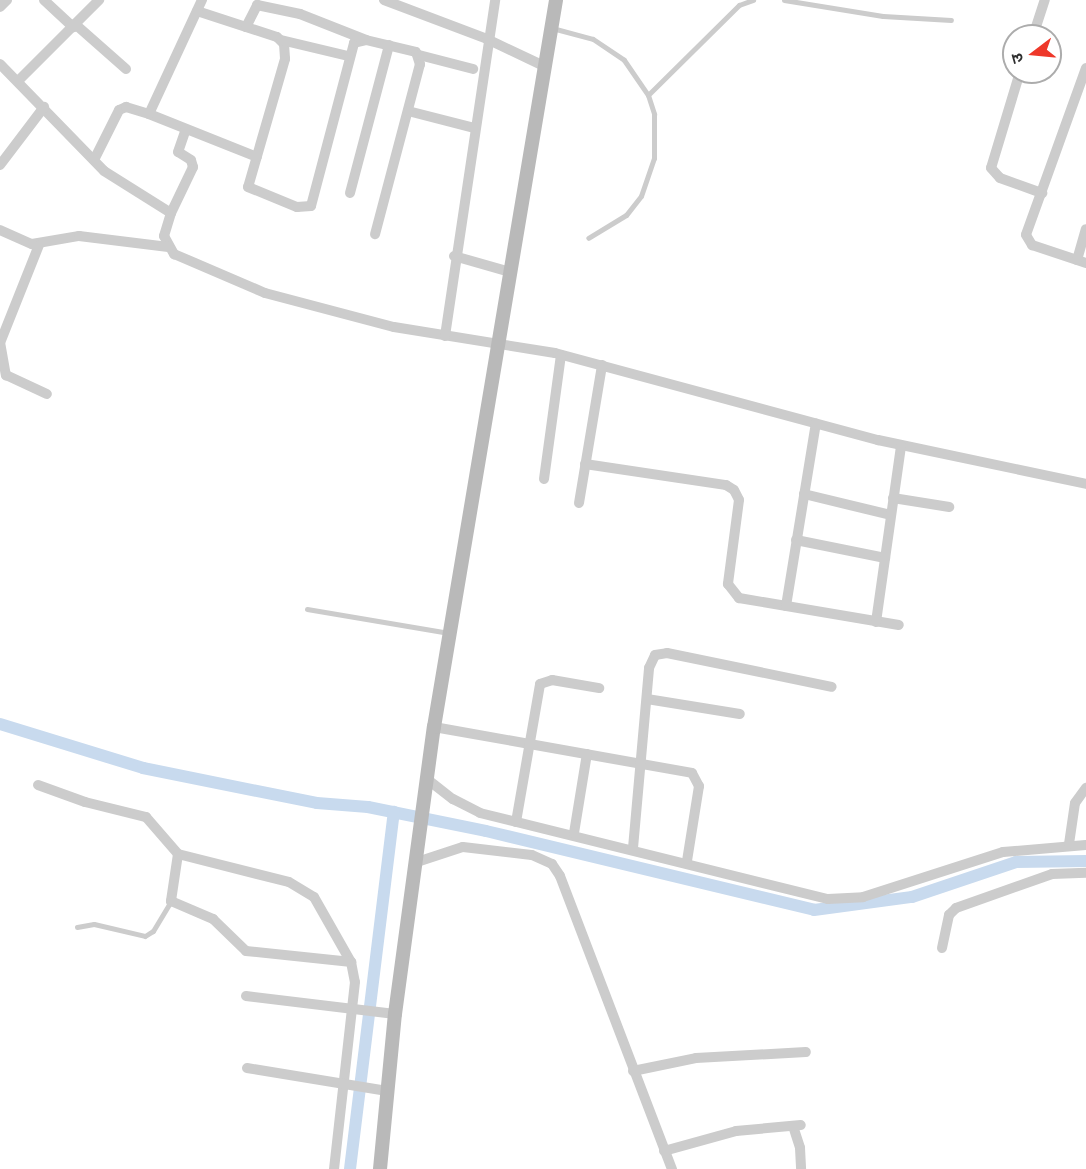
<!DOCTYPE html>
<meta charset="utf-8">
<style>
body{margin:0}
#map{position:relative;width:1086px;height:1169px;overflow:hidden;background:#fff;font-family:Lato,"Noto Sans Devanagari",sans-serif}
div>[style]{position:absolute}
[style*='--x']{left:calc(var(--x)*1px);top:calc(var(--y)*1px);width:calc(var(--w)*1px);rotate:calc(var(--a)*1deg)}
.canal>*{height:12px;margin:-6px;padding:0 6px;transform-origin:6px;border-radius:6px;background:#c8daee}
.lane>*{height:5px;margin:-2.5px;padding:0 2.5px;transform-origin:2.5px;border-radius:2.5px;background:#ccc}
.street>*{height:10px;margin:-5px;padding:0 5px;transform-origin:5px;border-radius:5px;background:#ccc}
.secondary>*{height:14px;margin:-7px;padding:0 7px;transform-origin:7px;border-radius:7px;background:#b9b9b9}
span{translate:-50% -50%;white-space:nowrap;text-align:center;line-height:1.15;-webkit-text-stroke:6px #fff;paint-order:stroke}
.north{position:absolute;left:1002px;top:24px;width:60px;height:60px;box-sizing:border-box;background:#fff;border:2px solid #acacac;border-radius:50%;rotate:254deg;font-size:16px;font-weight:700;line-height:24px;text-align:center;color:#2f2f2f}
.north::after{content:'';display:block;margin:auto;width:21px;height:27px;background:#ee382a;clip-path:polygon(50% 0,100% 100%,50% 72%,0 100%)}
</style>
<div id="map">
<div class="canal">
<i style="--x:0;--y:724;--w:150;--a:17.1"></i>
<i style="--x:143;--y:768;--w:177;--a:11.4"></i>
<i style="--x:317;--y:803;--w:51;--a:4.5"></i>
<i style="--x:368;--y:807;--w:120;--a:11.5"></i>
<i style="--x:486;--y:831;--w:337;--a:13.5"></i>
<i style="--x:814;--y:910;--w:99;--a:-7.6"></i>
<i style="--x:912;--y:897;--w:110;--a:-18.6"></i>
<i style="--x:1016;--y:862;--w:70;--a:-0.8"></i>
<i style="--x:350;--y:1169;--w:360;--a:-83"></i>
</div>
<div class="lane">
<i style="--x:784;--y:0;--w:100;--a:9.2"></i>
<i style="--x:883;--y:16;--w:68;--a:3.4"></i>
<i style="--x:552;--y:28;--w:42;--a:15"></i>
<i style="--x:593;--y:39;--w:37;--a:34"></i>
<i style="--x:624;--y:60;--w:42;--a:55.6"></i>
<i style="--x:648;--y:95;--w:20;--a:72"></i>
<i style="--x:654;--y:114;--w:44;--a:90"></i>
<i style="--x:654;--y:158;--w:40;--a:108.9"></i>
<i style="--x:641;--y:196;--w:24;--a:128"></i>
<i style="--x:626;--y:215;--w:44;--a:148.8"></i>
<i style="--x:648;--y:95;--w:128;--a:-44.7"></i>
<i style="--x:739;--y:5;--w:15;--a:-20"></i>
<i style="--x:307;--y:609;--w:144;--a:9.6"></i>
<i style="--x:77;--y:927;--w:17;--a:-10"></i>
<i style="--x:94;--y:924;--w:52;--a:13.2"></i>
<i style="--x:145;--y:936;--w:9;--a:-32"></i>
<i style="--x:153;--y:931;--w:35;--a:-59"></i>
</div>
<div class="street">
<i style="--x:44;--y:0;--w:40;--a:43"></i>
<i style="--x:384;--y:0;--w:110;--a:20.7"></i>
<i style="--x:487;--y:39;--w:65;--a:25.4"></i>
<i style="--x:0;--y:7;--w:10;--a:-45"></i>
<i style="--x:197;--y:11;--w:84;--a:18"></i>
<i style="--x:277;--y:37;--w:10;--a:45"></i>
<i style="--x:284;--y:44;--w:15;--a:86"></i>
<i style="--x:285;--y:59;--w:133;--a:106.1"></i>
<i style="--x:248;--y:187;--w:53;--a:22.2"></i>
<i style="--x:297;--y:207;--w:14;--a:-4"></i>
<i style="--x:311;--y:206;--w:169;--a:-75.2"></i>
<i style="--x:354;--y:43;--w:12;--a:-14"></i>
<i style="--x:366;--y:40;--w:51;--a:13.5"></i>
<i style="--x:416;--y:52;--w:13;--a:72"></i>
<i style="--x:420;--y:64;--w:176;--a:104.8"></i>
<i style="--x:75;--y:24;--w:68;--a:41.4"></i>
<i style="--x:246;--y:27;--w:25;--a:-63"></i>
<i style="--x:257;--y:5;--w:44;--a:11.8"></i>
<i style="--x:300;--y:14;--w:71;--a:21.5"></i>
<i style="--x:1033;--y:36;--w:38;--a:-72"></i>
<i style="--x:281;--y:40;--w:69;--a:13.4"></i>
<i style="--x:419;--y:55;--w:56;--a:14.5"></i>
<i style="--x:0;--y:64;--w:149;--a:45.8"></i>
<i style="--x:104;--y:171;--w:79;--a:32.1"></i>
<i style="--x:171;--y:213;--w:24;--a:107"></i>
<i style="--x:164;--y:236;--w:21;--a:61"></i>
<i style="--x:174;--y:254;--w:99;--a:23.2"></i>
<i style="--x:265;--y:293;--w:133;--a:14.8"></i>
<i style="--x:394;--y:327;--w:163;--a:9.2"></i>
<i style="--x:555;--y:353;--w:335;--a:15.1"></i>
<i style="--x:878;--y:440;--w:213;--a:11.9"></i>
<i style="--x:1086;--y:68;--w:177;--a:109.8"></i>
<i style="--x:1026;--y:235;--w:12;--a:59"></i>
<i style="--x:1032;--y:245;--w:57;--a:18.4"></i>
<i style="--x:1020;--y:72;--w:100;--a:106.8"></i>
<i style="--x:991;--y:168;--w:13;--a:48"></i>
<i style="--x:1000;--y:178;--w:45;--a:19.7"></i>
<i style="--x:18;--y:81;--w:115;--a:-45"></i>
<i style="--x:408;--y:111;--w:68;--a:14.4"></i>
<i style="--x:149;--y:114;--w:116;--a:21.7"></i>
<i style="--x:94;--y:160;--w:56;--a:-63.4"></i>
<i style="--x:119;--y:110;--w:8;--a:-23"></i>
<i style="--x:126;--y:107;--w:24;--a:17"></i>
<i style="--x:149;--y:114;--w:126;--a:-65.1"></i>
<i style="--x:0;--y:165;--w:73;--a:-52.8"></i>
<i style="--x:350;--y:193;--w:153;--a:-75.2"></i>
<i style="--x:171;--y:213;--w:51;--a:-64.4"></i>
<i style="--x:193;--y:167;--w:7;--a:-106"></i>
<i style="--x:191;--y:160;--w:15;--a:-148"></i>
<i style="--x:178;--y:152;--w:24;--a:-71"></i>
<i style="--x:0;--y:230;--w:35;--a:24"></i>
<i style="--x:32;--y:244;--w:48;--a:-9.7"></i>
<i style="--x:79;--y:236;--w:90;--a:7"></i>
<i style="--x:454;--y:256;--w:58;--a:15.9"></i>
<i style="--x:1077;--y:260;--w:32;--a:-74"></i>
<i style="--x:445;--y:336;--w:340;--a:-81.5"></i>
<i style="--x:0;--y:342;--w:34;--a:80"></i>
<i style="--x:6;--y:375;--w:45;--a:24.9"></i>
<i style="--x:0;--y:343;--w:105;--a:-68.3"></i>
<i style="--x:585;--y:464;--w:143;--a:8.5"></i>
<i style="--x:726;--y:485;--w:9;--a:32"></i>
<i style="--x:734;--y:490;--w:11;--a:63"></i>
<i style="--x:739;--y:500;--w:85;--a:97.5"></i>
<i style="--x:728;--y:584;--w:18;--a:52"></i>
<i style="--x:739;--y:598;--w:162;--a:9.6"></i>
<i style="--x:544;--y:479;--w:125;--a:-82.2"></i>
<i style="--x:804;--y:494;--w:89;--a:13.6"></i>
<i style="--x:893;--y:498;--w:57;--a:9.1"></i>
<i style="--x:579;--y:503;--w:140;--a:-80.5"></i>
<i style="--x:796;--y:540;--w:91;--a:11.4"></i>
<i style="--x:786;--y:606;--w:185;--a:-80.7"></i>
<i style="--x:876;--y:622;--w:178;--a:-81.9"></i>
<i style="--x:647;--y:699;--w:94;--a:9.2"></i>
<i style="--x:434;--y:727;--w:262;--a:10.1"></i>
<i style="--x:692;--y:773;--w:15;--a:62"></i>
<i style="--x:699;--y:786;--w:76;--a:99.1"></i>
<i style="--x:427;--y:779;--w:33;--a:38"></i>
<i style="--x:453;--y:799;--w:30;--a:27"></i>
<i style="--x:480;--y:813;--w:358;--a:13.9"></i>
<i style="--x:828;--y:899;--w:35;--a:-3"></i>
<i style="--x:863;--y:897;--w:147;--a:-17.8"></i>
<i style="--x:1003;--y:852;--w:83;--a:-4.8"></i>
<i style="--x:38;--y:785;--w:50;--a:19.9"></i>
<i style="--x:85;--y:802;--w:63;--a:13.8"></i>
<i style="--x:146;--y:817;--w:49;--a:49.1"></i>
<i style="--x:178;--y:854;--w:114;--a:14.2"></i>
<i style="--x:289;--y:882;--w:29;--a:31"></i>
<i style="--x:314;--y:897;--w:75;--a:60.4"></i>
<i style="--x:351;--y:962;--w:20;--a:79"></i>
<i style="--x:355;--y:982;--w:188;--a:96.4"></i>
<i style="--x:516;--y:822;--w:140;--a:-80.1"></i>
<i style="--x:540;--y:684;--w:13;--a:-18"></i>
<i style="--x:552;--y:680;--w:48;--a:9.7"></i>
<i style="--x:574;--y:833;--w:80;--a:-80.7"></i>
<i style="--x:1069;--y:844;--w:41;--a:-81.7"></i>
<i style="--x:1075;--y:803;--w:19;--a:-54"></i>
<i style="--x:633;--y:848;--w:181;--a:-84.9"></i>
<i style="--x:649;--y:668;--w:14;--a:-65"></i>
<i style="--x:655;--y:655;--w:12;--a:-9"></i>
<i style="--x:667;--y:653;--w:168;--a:11.6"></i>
<i style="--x:178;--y:854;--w:48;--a:98.5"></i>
<i style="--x:171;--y:901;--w:46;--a:23.2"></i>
<i style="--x:213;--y:919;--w:46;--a:44.1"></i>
<i style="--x:246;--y:951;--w:106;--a:6"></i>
<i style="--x:417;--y:862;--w:48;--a:-18.1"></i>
<i style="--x:463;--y:847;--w:69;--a:6.6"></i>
<i style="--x:532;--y:855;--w:22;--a:24"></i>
<i style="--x:552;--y:864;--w:14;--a:56"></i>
<i style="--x:560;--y:876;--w:314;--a:69.1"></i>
<i style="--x:942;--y:948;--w:34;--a:-78"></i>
<i style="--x:949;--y:915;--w:10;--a:-45"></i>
<i style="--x:956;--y:908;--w:102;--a:-19.5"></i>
<i style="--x:1052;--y:874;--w:34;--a:-2"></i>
<i style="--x:246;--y:996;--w:150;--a:6.9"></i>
<i style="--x:247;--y:1068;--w:142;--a:9.3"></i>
<i style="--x:633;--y:1071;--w:64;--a:-11.7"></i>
<i style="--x:696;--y:1058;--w:110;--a:-3.1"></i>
<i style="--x:793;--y:1126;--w:23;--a:72"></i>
<i style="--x:800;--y:1148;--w:21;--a:87"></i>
<i style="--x:664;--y:1151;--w:75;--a:-15.5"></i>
<i style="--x:736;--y:1131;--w:65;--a:-5.3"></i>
</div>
<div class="secondary">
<i style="--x:380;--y:1169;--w:156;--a:-84.5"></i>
<i style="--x:395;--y:1014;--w:290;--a:-82.3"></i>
<i style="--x:434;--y:727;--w:737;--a:-80.47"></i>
</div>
<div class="north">उ</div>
</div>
